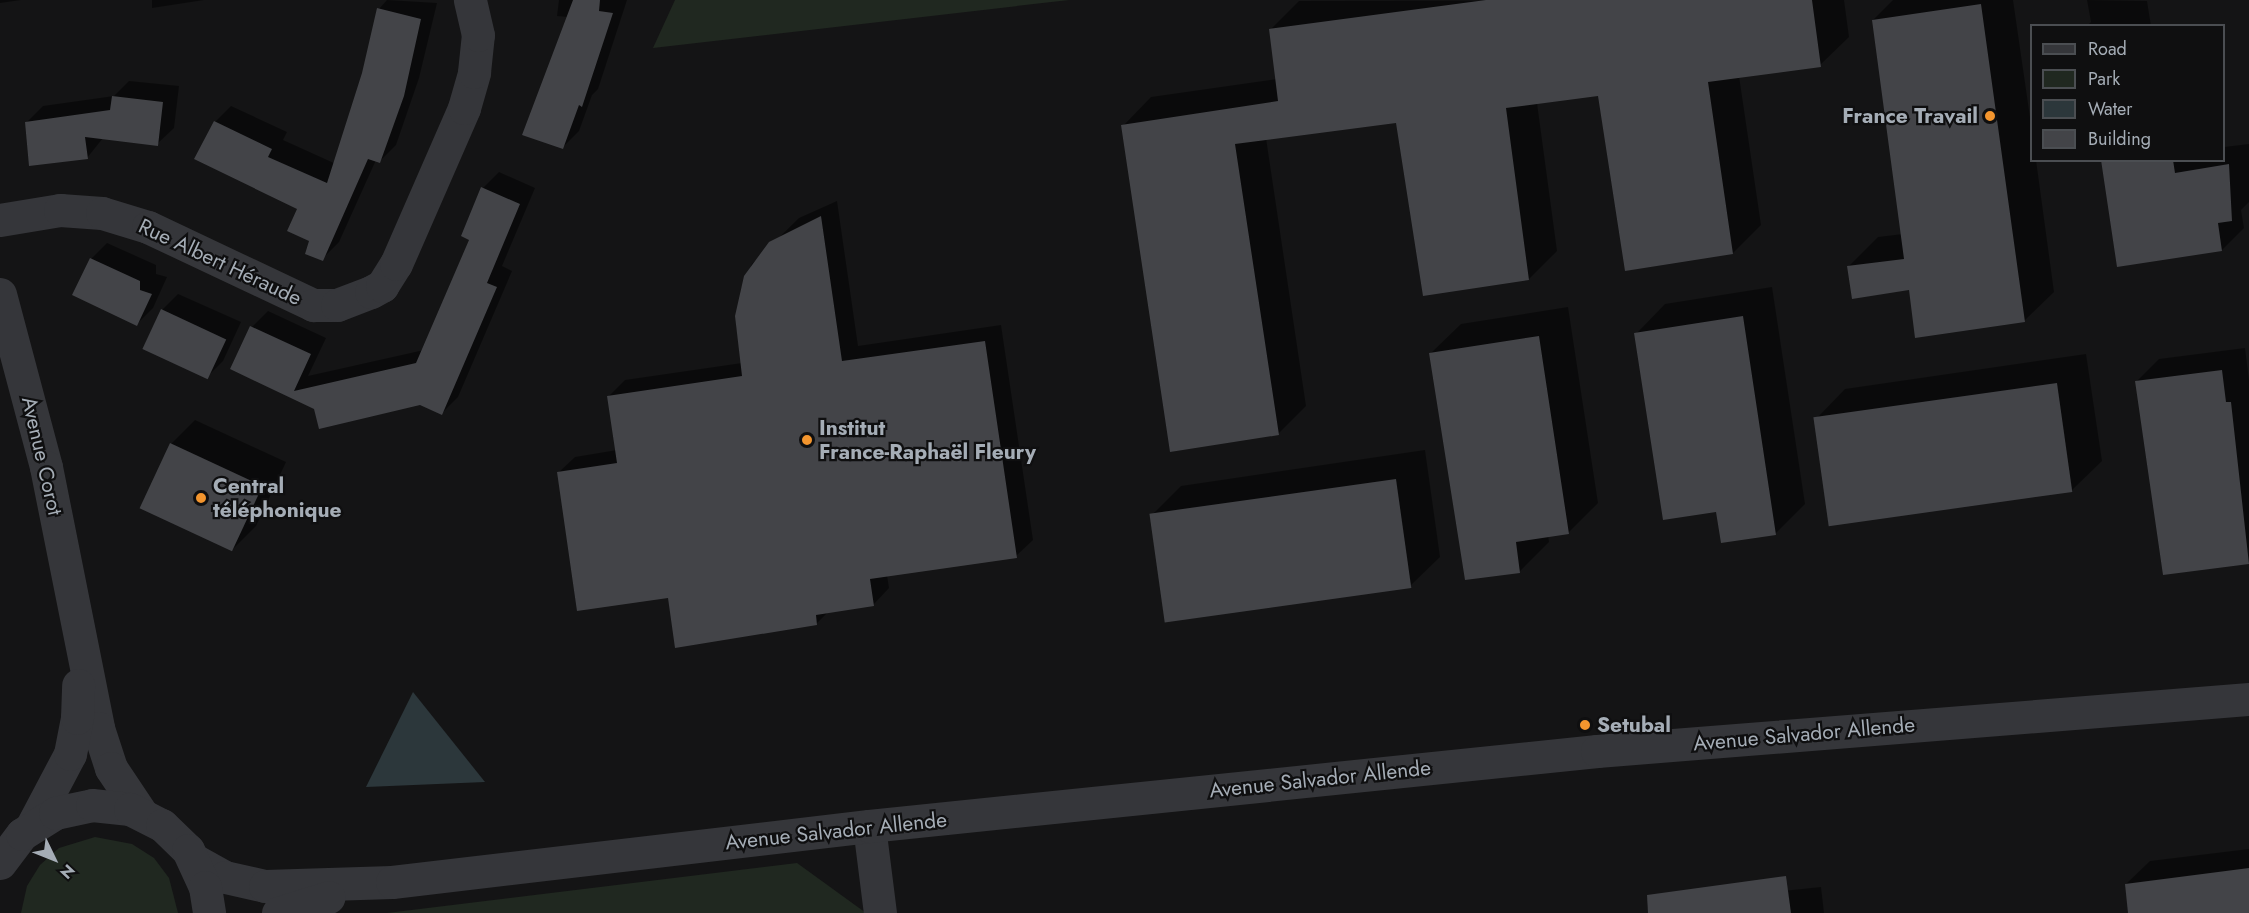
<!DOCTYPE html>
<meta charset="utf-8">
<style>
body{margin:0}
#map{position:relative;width:2249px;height:913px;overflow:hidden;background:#141415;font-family:Jost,sans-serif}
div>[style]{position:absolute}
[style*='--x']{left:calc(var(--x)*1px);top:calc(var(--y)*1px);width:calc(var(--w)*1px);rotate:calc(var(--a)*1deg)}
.green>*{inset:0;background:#202820}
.water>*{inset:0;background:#2c373b}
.shadow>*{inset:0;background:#0007}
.building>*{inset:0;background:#434448;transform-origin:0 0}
.minor>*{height:33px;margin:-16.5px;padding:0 16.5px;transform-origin:16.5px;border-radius:16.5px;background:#35363a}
.dots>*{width:16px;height:16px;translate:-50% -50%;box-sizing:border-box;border:3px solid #0f0f10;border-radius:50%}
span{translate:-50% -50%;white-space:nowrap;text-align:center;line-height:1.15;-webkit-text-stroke:4.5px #0f0f10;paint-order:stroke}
.poi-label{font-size:21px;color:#a5adb6;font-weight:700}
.right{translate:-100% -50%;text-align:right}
.left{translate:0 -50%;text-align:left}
.street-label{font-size:21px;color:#a5adb6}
.legend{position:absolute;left:2030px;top:24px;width:195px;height:138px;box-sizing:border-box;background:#0f0f10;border:2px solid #4b4e52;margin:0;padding:8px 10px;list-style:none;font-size:18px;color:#a5adb6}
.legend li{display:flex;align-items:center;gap:12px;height:30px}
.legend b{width:30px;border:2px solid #4b4e52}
.north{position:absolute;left:24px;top:829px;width:60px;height:60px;-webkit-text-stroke:4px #0f0f10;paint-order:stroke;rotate:133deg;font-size:16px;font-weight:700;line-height:24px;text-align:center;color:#a5adb6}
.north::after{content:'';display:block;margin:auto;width:21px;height:27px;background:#a5adb6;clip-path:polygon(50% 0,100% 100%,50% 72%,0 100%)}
</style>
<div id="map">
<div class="green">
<i style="clip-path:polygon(675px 0,1069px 0,653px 48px)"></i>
<i style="clip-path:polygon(95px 837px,132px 844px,154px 858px,169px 878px,178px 913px,21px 913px,27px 886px,40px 865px,59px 848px)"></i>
<i style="clip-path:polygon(797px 863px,866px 913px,387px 913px)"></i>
</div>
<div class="water">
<i style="clip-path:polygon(413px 692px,485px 782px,366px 787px)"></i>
</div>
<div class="shadow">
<i style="clip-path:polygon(0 0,21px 0,0 3px)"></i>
<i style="clip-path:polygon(152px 0,204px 0,152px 8px)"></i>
<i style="clip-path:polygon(387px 0,437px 3px,419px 78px,396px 145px,380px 161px,376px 160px,339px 242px,323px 258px,299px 208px,215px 122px,231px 106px,287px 132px,283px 140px,336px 164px,357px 100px,379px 9px)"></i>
<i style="clip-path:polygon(559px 0,627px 0,598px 89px,592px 95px,579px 131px,563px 147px,524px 134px,568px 17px,557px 16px)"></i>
<i style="clip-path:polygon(1844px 0,1849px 37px,1820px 65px,1739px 76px,1761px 225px,1733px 253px,1599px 95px,1537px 103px,1557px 251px,1529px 279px,1398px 121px,1266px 138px,1306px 406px,1278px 434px,1123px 126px,1151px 97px,1277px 79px,1271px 29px,1299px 1px)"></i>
<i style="clip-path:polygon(1893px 0,2013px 0,2032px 131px,2032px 160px,2036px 160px,2054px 292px,2024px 321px,1910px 288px,1849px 266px,1878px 237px,1903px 234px,1873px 20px)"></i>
<i style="clip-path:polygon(2087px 0,2147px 1px,2151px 26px,2087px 26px,2091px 22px)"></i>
<i style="clip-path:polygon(129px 81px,179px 86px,174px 128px,157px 144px,103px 138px,87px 158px,27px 122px,43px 106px,114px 96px)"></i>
<i style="clip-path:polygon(2249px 144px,2249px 202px,2241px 210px,2244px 228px,2222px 250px,2103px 160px,2224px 160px,2224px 147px)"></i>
<i style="clip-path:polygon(499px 172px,535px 188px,502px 266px,512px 271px,458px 397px,442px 413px,420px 403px,315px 408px,232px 369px,252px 327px,268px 311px,326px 338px,308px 376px,424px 350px,471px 239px,483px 188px)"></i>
<i style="clip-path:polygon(837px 201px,858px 346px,1001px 325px,1033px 540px,1016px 556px,887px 575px,889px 588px,873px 605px,829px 611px,816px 624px,669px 596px,558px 473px,575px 457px,617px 450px,609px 396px,625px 380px,742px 363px,736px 324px,741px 289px,752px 264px,799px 218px)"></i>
<i style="clip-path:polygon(107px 243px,156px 265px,156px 274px,167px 277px,153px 308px,137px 324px,91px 259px)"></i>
<i style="clip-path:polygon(1772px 287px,1805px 504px,1776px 533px,1717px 511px,1636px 334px,1665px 304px)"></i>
<i style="clip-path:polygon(178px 294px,241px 322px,223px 361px,207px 377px,162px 310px)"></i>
<i style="clip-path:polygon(1568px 307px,1598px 503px,1568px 533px,1548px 535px,1549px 542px,1520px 571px,1431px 353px,1461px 324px)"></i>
<i style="clip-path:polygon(2245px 348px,2249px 380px,2249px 563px,2164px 574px,2136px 382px,2159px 359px)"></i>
<i style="clip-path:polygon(2086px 354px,2102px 461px,2072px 490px,1816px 419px,1845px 389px)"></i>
<i style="clip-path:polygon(195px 420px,286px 462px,256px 526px,232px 550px,171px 444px)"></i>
<i style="clip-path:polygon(1425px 450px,1440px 557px,1410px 586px,1151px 516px,1181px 486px)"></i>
<i style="clip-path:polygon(2249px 849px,2249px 913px,2130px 913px,2126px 884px,2150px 861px)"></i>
<i style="clip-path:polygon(1821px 887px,1824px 913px,1676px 913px,1688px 901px)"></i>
</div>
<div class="building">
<i style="clip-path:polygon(573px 0,600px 0,599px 11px,613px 13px,582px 107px,579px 105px,563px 149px,522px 135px)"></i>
<i style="clip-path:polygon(1486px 0,1812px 0,1821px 67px,1708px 82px,1733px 254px,1625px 271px,1598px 96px,1506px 108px,1529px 280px,1423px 296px,1396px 123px,1235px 144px,1279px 435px,1170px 452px,1121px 125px,1278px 101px,1269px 29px)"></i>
<i style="clip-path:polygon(1981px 4px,2025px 322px,1915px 338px,1909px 290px,1852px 299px,1847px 266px,1904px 259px,1872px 20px)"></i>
<i style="clip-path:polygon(377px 8px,421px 19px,404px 96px,380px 163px,368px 159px,323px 261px,305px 254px,309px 241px,287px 231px,297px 209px,194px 159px,214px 121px,272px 149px,268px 157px,327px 183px,362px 73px)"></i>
<i style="clip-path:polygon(112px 96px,163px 102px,158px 146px,85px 137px,88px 159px,29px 166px,25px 122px,110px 110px)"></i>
<i style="clip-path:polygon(2101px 160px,2173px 160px,2175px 173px,2229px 164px,2232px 221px,2218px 223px,2222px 251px,2117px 267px)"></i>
<i style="clip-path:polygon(481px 187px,520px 204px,487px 283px,497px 287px,442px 415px,420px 405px,319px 429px,314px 409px,230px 369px,250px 326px,311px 354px,294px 391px,416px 363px,469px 240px,461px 236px)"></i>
<i style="clip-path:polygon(821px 216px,842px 361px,985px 341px,1017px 558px,870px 579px,874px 606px,816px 615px,817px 625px,675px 648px,668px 598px,577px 611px,557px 472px,617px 463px,607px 396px,742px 376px,735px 316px,744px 276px,769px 242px)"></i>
<i style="clip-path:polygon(90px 258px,140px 281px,140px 290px,152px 294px,137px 326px,72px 295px)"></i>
<i style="left:161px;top:309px;width:72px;height:44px;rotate:25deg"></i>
<i style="clip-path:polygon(1743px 316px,1776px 535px,1721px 543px,1716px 512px,1663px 520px,1634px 333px)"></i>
<i style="clip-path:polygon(1539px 336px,1569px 534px,1516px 542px,1520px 573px,1465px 580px,1429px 353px)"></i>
<i style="clip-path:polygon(2222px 370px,2226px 402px,2231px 402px,2249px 564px,2163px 575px,2135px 381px)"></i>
<i style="left:2057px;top:383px;width:110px;height:246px;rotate:82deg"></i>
<i style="left:170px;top:443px;width:102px;height:72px;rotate:25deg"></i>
<i style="left:1396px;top:479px;width:110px;height:249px;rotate:82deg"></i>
<i style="clip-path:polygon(2249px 868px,2249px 913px,2128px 913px,2125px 884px)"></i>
<i style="clip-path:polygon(1786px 876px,1791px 913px,1648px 913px,1647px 895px)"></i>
</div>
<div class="minor">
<i style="--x:0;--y:220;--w:61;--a:-9.5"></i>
<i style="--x:60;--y:210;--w:42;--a:4.1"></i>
<i style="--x:102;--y:213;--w:48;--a:16.9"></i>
<i style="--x:148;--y:227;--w:183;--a:25.3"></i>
<i style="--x:313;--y:305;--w:24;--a:0"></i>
<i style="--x:337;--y:305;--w:36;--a:-21"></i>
<i style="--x:371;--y:292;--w:13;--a:-29"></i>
<i style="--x:382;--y:286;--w:26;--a:-58"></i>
<i style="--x:396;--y:264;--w:170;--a:-66.4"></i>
<i style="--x:464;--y:108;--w:37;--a:-74"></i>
<i style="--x:474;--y:72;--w:37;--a:-84"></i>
<i style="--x:478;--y:35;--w:36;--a:-103"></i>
<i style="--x:0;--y:294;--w:179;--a:75.1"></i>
<i style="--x:46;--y:467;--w:266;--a:78.7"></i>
<i style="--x:98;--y:728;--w:42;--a:72"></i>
<i style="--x:111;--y:768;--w:54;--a:56.3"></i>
<i style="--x:32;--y:826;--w:81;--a:-62.2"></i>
<i style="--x:70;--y:754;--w:37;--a:-79"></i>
<i style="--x:77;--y:718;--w:33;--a:-88"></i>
<i style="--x:869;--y:826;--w:88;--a:82.8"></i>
<i style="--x:194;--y:860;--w:35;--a:29"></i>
<i style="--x:225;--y:877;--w:41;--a:12.7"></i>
<i style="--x:265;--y:886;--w:127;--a:-1.8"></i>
<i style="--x:392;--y:882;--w:480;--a:-6.7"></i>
<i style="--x:869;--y:826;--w:732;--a:-5.88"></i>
<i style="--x:1597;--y:751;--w:654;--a:-4.56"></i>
<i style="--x:0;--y:863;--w:36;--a:-53"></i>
<i style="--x:22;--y:834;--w:39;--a:-32"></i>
<i style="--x:55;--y:813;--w:38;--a:-12"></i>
<i style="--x:92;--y:805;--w:38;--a:6"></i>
<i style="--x:130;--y:809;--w:36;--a:27"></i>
<i style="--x:162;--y:825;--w:36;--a:44"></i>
<i style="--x:188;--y:850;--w:41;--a:65.3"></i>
<i style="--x:205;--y:887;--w:26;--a:81"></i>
<i style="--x:278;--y:913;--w:53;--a:-17.4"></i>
</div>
<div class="dots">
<i style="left:1990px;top:116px;background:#f3952e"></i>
<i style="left:807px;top:440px;background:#f3952e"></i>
<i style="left:201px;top:498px;background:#f3952e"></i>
<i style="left:1585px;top:725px;background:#f3952e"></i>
</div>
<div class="poi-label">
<span class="right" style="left:1978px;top:116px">France Travail</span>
<span class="left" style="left:819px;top:440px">Institut<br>France-Raphaël Fleury</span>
<span class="left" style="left:213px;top:498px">Central<br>téléphonique</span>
<span class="left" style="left:1597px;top:725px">Setubal</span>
</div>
<div class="street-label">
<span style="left:220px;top:262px;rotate:25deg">Rue Albert Héraude</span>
<span style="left:42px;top:456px;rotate:77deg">Avenue Corot</span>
<span style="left:1804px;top:734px;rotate:-5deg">Avenue Salvador Allende</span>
<span style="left:1320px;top:779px;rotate:-6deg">Avenue Salvador Allende</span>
<span style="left:836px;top:831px;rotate:-6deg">Avenue Salvador Allende</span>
</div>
<ul class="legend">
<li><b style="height:8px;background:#35363a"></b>Road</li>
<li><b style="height:16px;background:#202820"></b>Park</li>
<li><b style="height:16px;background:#2c373b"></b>Water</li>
<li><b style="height:16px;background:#434448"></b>Building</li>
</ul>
<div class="north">N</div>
</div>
